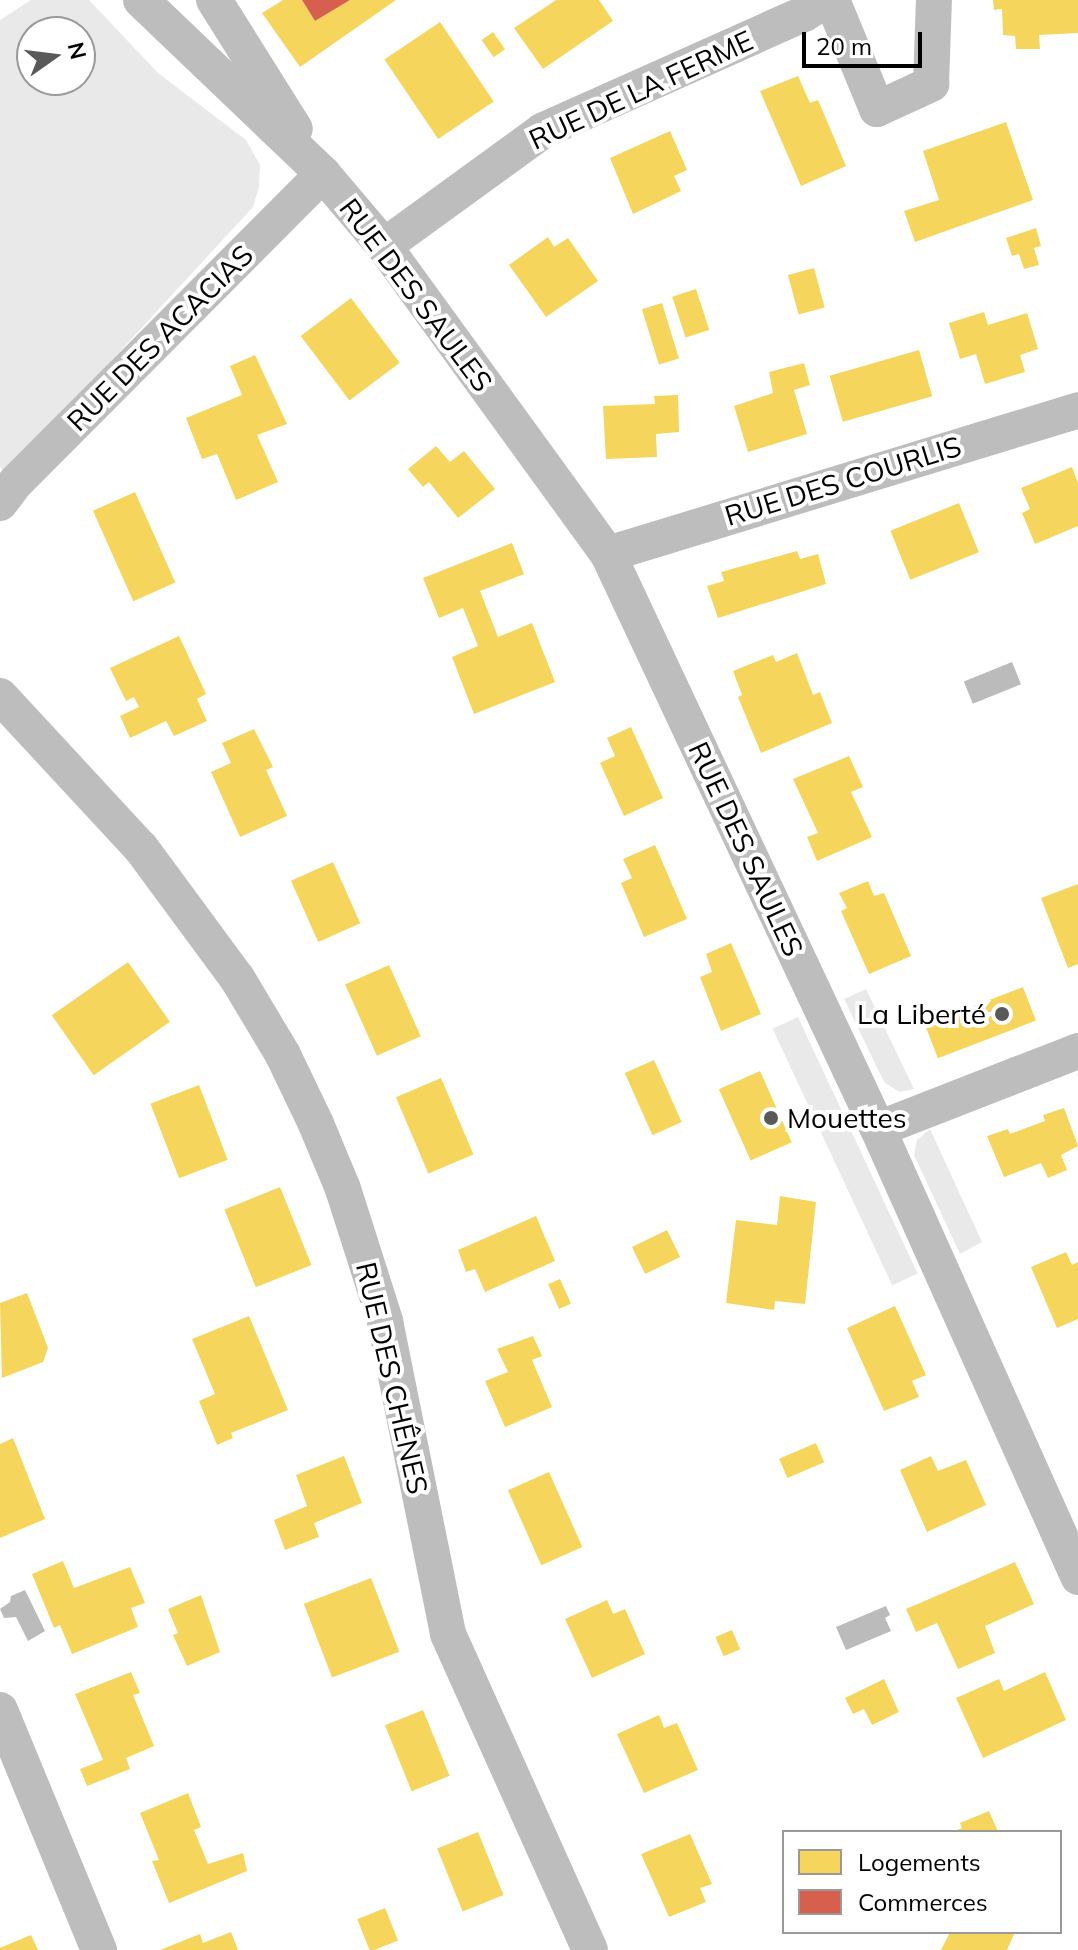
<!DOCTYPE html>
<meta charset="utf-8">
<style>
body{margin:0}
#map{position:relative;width:1078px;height:1950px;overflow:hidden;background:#fff;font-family:Mulish,sans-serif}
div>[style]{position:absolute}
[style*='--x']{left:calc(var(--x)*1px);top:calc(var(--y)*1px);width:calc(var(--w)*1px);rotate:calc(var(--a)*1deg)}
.green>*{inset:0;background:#e9e9e9;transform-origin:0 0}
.water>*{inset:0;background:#bbb;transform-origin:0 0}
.homes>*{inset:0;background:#f6d55c;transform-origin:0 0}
.shops>*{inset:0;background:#d6604d}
.minor>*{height:36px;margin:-18px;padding:0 18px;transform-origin:18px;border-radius:18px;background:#bdbdbd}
.dots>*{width:22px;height:22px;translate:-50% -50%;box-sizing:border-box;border:4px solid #fff;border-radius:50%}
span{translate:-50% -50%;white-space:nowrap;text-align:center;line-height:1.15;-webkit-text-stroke:8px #fff;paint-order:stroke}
.street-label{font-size:28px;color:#000}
.poi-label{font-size:28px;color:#000}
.right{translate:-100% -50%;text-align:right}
.left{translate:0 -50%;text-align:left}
.legend{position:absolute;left:782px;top:1830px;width:280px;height:104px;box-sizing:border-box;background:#fff;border:2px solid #999;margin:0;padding:10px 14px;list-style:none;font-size:24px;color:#000}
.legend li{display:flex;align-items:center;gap:16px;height:40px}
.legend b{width:40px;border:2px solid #999}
.north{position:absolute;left:16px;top:16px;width:80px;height:80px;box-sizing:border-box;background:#fff;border:2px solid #999;border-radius:50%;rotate:76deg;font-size:22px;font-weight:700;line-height:32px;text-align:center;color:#000}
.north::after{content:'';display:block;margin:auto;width:28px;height:36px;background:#595959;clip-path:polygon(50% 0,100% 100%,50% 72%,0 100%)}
.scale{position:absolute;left:802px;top:32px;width:120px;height:36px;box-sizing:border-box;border:4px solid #000;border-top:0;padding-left:10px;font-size:24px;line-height:28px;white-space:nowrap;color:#000;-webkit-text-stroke:6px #fff;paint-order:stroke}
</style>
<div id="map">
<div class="green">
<i style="clip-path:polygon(evenodd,31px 0,89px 0,158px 73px,246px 140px,260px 165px,259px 187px,253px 207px,6px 475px,0 467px,0 20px,31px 0,32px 32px,80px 32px,80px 80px,32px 80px,32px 32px)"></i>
<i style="clip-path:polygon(866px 989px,914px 1089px,899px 1092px,884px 1082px,844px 999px)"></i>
<i style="left:798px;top:1017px;width:283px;height:28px;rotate:65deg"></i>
<i style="clip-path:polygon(930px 1129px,982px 1242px,960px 1254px,914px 1155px,917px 1140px)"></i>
</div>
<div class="water">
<i style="left:1012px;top:662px;width:24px;height:52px;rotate:68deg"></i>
<i style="clip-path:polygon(25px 1590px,45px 1631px,28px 1641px,16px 1617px,4px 1618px,0 1609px,10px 1602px,11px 1596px)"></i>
<i style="clip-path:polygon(886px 1606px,890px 1615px,885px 1618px,891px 1631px,846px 1650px,836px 1627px)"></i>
</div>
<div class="homes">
<i style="clip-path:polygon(283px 0,302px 0,315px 21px,350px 0,396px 0,300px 67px,262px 13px)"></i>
<i style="clip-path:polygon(556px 0,599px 0,613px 21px,543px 69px,514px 28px)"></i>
<i style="clip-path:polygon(993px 0,1078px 0,1078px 33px,1039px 35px,1040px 49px,1016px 49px,1015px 36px,1003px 35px,1002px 9px,994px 10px)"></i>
<i style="left:440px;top:22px;width:96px;height:67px;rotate:56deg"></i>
<i style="left:493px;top:32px;width:21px;height:14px;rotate:55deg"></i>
<i style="clip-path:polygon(798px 76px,810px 103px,818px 100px,846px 166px,801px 186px,760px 91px)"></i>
<i style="clip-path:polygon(1006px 122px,1033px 200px,915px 242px,904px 211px,939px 200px,923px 151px)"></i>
<i style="clip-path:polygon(670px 131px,687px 170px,674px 176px,681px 191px,633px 214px,610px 158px)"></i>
<i style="clip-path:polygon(1036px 228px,1041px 246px,1034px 248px,1039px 265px,1024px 269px,1019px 254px,1012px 256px,1006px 238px)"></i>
<i style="clip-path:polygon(548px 237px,554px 247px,568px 238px,598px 281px,546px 317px,509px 265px)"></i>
<i style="left:814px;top:268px;width:41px;height:27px;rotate:75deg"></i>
<i style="left:696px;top:289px;width:43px;height:25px;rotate:72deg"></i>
<i style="left:351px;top:298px;width:81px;height:63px;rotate:53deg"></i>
<i style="left:662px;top:303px;width:58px;height:21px;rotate:73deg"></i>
<i style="clip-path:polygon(984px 312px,988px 325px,1027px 313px,1038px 349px,1020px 355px,1025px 372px,985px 384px,976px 354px,960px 359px,949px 323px)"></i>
<i style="left:919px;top:350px;width:48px;height:93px;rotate:74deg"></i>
<i style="clip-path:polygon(255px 355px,287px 424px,257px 435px,278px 482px,236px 500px,217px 454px,202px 459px,186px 418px,242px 395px,230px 366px)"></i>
<i style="clip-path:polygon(804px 363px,810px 385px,794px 390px,807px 434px,748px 452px,734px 406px,773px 393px,769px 372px)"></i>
<i style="clip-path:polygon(678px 395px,679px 432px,656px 434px,657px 457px,606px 459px,603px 406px,655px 404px,654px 396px)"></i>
<i style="clip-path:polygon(436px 446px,450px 462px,464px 451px,495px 489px,458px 518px,429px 482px,423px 487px,408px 469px)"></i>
<i style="clip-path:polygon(1072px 467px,1078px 483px,1078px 526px,1035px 544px,1022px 513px,1030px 509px,1021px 488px)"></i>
<i style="left:135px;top:492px;width:99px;height:46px;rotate:66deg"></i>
<i style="left:959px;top:503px;width:53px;height:74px;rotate:68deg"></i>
<i style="clip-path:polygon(512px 543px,524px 574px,480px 591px,498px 637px,532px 623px,555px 682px,474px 714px,452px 657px,478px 646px,463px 608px,439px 618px,423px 578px)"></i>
<i style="clip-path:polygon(797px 551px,800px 559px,818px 554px,826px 584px,718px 618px,707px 586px,724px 581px,721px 572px)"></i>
<i style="clip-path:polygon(179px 636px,206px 694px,197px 699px,207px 721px,174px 736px,166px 721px,130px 738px,120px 716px,139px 707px,134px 697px,126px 701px,110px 668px)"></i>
<i style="clip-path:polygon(797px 653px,813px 695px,820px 692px,832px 723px,761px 753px,738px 697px,742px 695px,733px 671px,773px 655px,776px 662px)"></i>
<i style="clip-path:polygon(631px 727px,663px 798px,624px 816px,600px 763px,615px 756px,607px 738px)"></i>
<i style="clip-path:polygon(254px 729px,273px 767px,266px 770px,287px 816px,240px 837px,211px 772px,231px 763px,222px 743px)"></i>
<i style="clip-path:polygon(849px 756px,863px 787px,851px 792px,872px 837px,817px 861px,807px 837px,818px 833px,793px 779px)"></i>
<i style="clip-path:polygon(655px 845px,687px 919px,644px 937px,621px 883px,632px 878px,623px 859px)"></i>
<i style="left:333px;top:862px;width:67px;height:46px;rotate:66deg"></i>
<i style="clip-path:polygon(868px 881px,874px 896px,884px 893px,911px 956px,869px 974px,841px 911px,847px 908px,839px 893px)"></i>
<i style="clip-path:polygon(1078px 884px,1078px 964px,1068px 968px,1041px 898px)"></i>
<i style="clip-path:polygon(731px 943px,761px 1014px,721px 1031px,700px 977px,712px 972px,706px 954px)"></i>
<i style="left:128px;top:962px;width:73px;height:93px;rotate:55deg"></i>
<i style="left:389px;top:965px;width:78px;height:48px;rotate:66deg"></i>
<i style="left:1023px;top:987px;width:36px;height:105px;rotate:69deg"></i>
<i style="left:654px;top:1060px;width:68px;height:32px;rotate:66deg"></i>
<i style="left:760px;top:1071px;width:78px;height:45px;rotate:66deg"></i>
<i style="left:441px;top:1078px;width:83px;height:49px;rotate:67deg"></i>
<i style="left:199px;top:1085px;width:80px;height:52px;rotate:69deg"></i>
<i style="clip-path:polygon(1064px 1108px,1078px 1146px,1061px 1155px,1067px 1170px,1048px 1178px,1041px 1163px,1004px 1177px,987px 1136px,1008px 1129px,1010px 1134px,1045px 1121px,1043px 1115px)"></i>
<i style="left:280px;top:1187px;width:84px;height:60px;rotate:68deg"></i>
<i style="clip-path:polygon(780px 1196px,816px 1202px,805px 1304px,775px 1301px,774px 1310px,726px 1303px,736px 1220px,777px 1225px)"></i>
<i style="clip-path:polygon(536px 1216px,555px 1261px,485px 1292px,475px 1269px,466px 1272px,458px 1250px)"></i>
<i style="left:667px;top:1230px;width:30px;height:39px;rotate:64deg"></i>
<i style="clip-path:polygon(1066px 1252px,1072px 1265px,1078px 1262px,1078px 1319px,1057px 1328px,1031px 1267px)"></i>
<i style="left:560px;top:1279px;width:27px;height:13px;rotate:66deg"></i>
<i style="clip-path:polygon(27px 1293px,48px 1348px,43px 1362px,2px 1378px,0 1303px)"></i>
<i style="clip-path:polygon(895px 1306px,926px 1375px,912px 1381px,919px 1397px,884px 1411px,847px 1328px)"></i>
<i style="clip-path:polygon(249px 1316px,288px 1410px,231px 1433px,233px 1438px,217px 1445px,199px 1401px,215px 1394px,192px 1339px)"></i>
<i style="clip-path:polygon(533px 1336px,542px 1356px,532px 1360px,552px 1407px,505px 1427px,485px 1381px,508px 1372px,497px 1349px)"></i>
<i style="clip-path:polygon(13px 1438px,45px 1519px,0 1538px,0 1444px)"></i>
<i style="left:816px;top:1443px;width:21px;height:40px;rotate:67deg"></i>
<i style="clip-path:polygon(344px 1456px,362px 1503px,314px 1523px,319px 1537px,285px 1550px,274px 1520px,307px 1506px,296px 1475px)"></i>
<i style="clip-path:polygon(931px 1456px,938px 1471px,966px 1460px,986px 1505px,927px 1532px,900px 1470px)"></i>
<i style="left:549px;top:1472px;width:82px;height:45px;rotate:66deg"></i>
<i style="clip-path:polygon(63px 1561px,74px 1588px,130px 1567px,145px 1603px,131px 1608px,138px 1627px,72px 1654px,60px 1625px,54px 1628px,32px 1574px)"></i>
<i style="clip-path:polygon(1015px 1562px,1034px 1604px,985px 1626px,995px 1653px,958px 1669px,937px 1623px,916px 1632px,906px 1609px)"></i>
<i style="left:371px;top:1578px;width:79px;height:72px;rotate:69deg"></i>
<i style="clip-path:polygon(201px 1595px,220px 1652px,187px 1666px,173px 1635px,178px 1633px,168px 1609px)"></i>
<i style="clip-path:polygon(607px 1600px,613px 1614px,625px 1609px,645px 1654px,592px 1678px,565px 1619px)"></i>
<i style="left:732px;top:1630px;width:21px;height:18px;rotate:67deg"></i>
<i style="clip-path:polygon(131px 1672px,140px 1693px,133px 1695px,154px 1746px,126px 1758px,130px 1769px,87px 1786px,80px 1769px,103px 1760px,75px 1694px)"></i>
<i style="clip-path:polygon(1045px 1672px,1066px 1720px,983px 1758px,956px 1698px,999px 1679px,1004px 1691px)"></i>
<i style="clip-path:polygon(884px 1679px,899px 1712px,872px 1725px,864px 1709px,853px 1714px,845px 1698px)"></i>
<i style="left:423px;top:1710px;width:71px;height:41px;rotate:68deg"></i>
<i style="clip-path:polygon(659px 1715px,664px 1728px,677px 1723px,698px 1770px,644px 1793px,617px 1734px)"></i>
<i style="clip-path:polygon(188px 1793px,201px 1827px,194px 1830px,208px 1864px,243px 1853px,247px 1871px,169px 1903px,152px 1861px,159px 1860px,140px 1813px)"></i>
<i style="clip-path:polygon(989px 1811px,998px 1832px,952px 1832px,962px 1828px,960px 1823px)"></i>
<i style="left:478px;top:1832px;width:68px;height:44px;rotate:68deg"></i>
<i style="clip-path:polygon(690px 1834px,712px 1884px,700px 1888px,706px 1902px,669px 1917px,641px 1854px)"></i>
<i style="left:385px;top:1908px;width:35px;height:30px;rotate:68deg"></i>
<i style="clip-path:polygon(231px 1932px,238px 1950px,160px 1950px,200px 1934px,203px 1943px)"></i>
<i style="clip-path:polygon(950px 1932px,1015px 1932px,1007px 1950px,941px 1950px)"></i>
<i style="clip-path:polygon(31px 1935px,38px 1950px,0 1950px,0 1948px)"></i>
</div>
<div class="shops">
<i style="clip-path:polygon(302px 0,350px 0,315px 21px)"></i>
</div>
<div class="minor">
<i style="--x:141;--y:0;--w:252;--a:43.7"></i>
<i style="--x:323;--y:174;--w:94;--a:49.7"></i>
<i style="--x:384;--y:246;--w:381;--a:54"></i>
<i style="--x:608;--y:554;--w:635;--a:64.85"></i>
<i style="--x:878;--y:1129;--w:491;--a:65.9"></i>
<i style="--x:214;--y:0;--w:152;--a:57.9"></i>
<i style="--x:832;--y:0;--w:118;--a:67.6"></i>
<i style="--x:877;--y:109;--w:60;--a:-24.8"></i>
<i style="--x:931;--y:84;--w:84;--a:-88"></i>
<i style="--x:384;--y:246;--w:195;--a:-36"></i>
<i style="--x:542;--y:131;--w:287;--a:-24.1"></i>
<i style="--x:804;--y:14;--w:26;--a:-32"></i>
<i style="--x:0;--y:503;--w:26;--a:-53"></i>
<i style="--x:16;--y:482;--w:435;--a:-45.1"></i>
<i style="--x:608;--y:554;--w:492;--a:-17"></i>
<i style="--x:0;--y:696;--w:207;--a:47.2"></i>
<i style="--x:141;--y:848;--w:162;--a:53.6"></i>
<i style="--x:237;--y:978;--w:90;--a:59.1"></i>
<i style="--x:283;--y:1055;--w:76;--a:64.4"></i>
<i style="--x:316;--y:1124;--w:70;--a:67.4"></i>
<i style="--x:343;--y:1189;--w:139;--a:72.3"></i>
<i style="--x:385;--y:1321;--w:319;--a:78.6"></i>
<i style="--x:448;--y:1634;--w:346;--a:65.8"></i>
<i style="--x:878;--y:1129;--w:215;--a:-21.3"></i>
<i style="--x:0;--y:1710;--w:260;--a:67.6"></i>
</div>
<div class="dots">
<i style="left:1002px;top:1014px;background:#595959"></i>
<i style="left:771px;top:1118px;background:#595959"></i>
</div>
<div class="street-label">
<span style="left:641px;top:90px;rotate:-25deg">RUE DE LA FERME</span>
<span style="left:416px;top:295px;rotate:53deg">RUE DES SAULES</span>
<span style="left:160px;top:338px;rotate:-45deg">RUE DES ACACIAS</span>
<span style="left:843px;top:481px;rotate:-17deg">RUE DES COURLIS</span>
<span style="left:746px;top:849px;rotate:65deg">RUE DES SAULES</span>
<span style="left:392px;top:1378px;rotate:77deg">RUE DES CHÊNES</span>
</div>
<div class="poi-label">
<span class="right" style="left:986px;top:1014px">La Liberté</span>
<span class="left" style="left:787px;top:1118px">Mouettes</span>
</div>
<ul class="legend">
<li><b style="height:22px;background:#f6d55c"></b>Logements</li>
<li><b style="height:22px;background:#d6604d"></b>Commerces</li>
</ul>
<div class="north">N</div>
<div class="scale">20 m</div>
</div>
